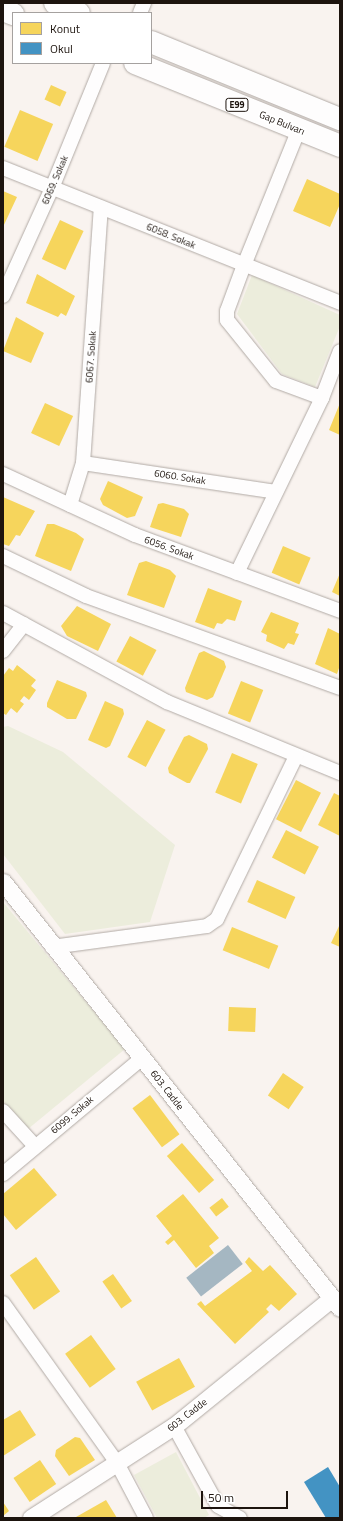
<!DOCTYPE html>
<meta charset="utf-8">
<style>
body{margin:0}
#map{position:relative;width:343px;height:1521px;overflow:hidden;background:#f9f3ef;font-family:"Titillium Web",sans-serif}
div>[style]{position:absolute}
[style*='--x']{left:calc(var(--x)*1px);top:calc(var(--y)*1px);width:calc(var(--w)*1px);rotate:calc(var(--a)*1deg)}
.green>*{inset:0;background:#eceddc}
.water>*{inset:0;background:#a5b7c2;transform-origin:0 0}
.homes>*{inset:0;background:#f6d55c;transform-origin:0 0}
.schools>*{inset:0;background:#4393c3}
.roads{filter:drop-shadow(0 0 1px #b1aaa5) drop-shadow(0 0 1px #b1aaa5)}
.minor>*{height:14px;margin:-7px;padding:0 7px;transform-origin:7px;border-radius:7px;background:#fefdfd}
.tertiary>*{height:17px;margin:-8.5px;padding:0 8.5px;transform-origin:8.5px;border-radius:8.5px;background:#fefdfd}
.trunk>*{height:22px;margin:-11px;padding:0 11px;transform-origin:11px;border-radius:11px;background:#fefdfd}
span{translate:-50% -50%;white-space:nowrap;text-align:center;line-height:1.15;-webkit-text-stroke:4px #fff;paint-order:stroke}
.shield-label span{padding:1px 3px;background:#fff;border:1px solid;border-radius:3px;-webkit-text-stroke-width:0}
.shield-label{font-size:9px;color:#1d140e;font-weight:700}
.street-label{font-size:10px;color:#1d140e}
.frame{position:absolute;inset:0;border:4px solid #1d140e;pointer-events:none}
.legend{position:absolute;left:12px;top:12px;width:140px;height:52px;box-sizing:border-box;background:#fff;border:1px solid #a5a19f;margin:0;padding:5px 7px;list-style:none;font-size:12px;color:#1d140e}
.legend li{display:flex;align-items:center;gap:8px;height:20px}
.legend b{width:20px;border:1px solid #a5a19f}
.scale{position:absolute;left:201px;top:1491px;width:87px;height:18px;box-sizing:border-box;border:2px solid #1d140e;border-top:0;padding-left:5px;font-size:12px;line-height:14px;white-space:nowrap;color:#1d140e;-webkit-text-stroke:3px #fff;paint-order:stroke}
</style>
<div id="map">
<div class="green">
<i style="clip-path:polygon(252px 275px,340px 315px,340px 326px,315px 387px,282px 374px,237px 314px)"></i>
<i style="clip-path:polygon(8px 726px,63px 752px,175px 845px,150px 922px,65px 934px,3px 854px,3px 727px)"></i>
<i style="clip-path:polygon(3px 902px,125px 1049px,28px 1129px,3px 1101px)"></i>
<i style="clip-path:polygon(176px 1452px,209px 1515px,204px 1518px,157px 1518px,134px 1475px)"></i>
</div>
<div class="water">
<i style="left:228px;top:1245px;width:24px;height:53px;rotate:52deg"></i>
</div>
<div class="homes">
<i style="left:51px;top:85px;width:17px;height:16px;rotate:24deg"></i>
<i style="left:20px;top:110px;width:36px;height:40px;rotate:23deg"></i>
<i style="clip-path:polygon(307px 179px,340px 194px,340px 204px,330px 227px,293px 211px)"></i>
<i style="clip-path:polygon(3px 191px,17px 197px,3px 227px)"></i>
<i style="left:60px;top:220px;width:26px;height:43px;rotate:25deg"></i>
<i style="clip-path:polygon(37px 274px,75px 296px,66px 316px,61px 313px,58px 317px,26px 303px)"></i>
<i style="clip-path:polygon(16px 317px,44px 333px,31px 363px,3px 351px)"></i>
<i style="left:45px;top:403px;width:31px;height:33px;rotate:25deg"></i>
<i style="clip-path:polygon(340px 403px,340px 435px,329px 430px)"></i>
<i style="clip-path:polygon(108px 481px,143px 497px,135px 516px,127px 518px,103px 505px,100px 499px)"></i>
<i style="clip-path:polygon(3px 497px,35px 511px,20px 536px,16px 535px,9px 546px,3px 544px)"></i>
<i style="clip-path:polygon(163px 503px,184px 509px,189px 514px,181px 537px,150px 527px,158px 504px)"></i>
<i style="clip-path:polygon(47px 524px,54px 524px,76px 533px,84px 539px,71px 571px,35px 556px)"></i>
<i style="left:283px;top:546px;width:30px;height:29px;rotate:23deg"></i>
<i style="clip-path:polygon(146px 561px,170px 570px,176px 576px,164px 608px,127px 595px,139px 563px)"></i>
<i style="clip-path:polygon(340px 573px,340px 596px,332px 592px)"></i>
<i style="clip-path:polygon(208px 588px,242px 601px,235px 621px,227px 619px,222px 624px,217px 623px,214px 629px,195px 622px)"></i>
<i style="clip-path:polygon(77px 606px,111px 624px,98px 651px,67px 636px,61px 626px)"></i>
<i style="clip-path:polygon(271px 612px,299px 623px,295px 633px,299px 634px,294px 645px,288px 643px,284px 649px,266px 641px,267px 635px,261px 632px)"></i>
<i style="clip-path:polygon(328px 628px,340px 634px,340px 665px,337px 674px,315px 664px)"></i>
<i style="left:130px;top:636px;width:30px;height:29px;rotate:28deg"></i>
<i style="clip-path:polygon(204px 651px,224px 661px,226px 667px,213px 697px,207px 700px,186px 692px,185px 688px,199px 653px)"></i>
<i style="clip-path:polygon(17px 665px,36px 680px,31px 686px,36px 690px,29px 700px,24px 696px,20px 701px,24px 704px,17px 713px,11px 708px,6px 715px,3px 713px,3px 676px,9px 668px,13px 671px)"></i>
<i style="clip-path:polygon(57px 680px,86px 692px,87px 696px,76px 719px,67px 719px,47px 707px,47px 703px)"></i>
<i style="left:241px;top:681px;width:24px;height:35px;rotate:22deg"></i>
<i style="clip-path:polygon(105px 701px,123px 709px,124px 714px,110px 746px,106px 748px,88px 740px)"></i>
<i style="left:147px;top:720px;width:21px;height:42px;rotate:28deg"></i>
<i style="clip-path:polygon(189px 735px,207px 744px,208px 749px,190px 783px,187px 783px,169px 773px,168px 768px,184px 737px)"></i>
<i style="left:232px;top:753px;width:28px;height:43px;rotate:23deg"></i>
<i style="left:296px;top:780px;width:28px;height:44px;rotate:27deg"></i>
<i style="clip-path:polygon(334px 793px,340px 796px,340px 836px,318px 825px)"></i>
<i style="left:286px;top:830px;width:37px;height:31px;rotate:27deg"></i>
<i style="left:257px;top:880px;width:42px;height:24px;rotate:24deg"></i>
<i style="clip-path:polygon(340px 924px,340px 947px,331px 943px)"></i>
<i style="left:232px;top:927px;width:50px;height:25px;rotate:22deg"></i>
<i style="left:229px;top:1007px;width:27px;height:24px;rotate:2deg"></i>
<i style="left:283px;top:1073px;width:25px;height:27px;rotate:34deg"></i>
<i style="left:150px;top:1095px;width:49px;height:22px;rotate:53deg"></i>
<i style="left:182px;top:1143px;width:49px;height:20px;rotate:49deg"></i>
<i style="clip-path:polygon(34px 1168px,57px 1195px,16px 1230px,3px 1214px,3px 1194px)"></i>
<i style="clip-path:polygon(183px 1194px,219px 1238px,209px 1246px,214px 1253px,196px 1268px,174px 1240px,168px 1245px,165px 1242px,172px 1236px,156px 1216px)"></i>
<i style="left:222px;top:1198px;width:11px;height:16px;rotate:52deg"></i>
<i style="left:36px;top:1257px;width:42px;height:32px;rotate:55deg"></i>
<i style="clip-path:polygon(249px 1257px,263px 1271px,270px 1265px,297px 1294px,279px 1311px,271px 1304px,266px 1309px,269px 1312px,235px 1344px,197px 1304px,201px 1301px,205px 1306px,252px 1271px,245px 1262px)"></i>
<i style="left:113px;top:1274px;width:33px;height:13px;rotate:55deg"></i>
<i style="left:91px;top:1335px;width:42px;height:32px;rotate:54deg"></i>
<i style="left:179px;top:1358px;width:33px;height:49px;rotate:61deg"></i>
<i style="clip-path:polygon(20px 1410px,36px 1435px,3px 1456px,3px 1420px)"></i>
<i style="clip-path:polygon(75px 1437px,80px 1438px,95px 1460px,69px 1476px,55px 1456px,56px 1450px)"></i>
<i style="left:40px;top:1460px;width:29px;height:32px;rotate:56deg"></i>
<i style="clip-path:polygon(106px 1500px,117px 1518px,77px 1518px,76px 1517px)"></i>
<i style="clip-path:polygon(3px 1502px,9px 1511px,3px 1516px)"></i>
</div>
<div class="schools">
<i style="clip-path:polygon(328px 1467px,340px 1487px,340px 1518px,326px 1518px,304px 1482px)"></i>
</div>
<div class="roads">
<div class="minor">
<i style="--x:140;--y:13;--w:11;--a:-68"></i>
<i style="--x:299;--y:129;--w:147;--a:112"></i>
<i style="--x:244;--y:265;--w:49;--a:110.3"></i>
<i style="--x:227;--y:311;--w:9;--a:90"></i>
<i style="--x:227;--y:320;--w:78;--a:51.2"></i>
<i style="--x:276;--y:381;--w:49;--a:20.3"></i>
<i style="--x:3;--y:168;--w:363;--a:21.8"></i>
<i style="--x:3;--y:296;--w:119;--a:-65.6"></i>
<i style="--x:52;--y:188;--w:135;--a:-67.8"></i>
<i style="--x:83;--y:463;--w:195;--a:8.5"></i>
<i style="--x:3;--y:474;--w:145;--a:24.8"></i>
<i style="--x:135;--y:535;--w:219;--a:20.3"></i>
<i style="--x:70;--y:505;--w:44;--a:-72.8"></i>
<i style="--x:83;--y:463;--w:256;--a:-86"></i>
<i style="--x:3;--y:556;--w:92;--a:25.7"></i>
<i style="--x:86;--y:596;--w:270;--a:19.9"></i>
<i style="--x:237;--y:573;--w:195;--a:-64.1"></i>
<i style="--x:322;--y:398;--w:50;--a:-69"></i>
<i style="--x:3;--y:613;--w:187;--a:28.5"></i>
<i style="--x:167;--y:702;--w:187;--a:22.3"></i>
<i style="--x:3;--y:651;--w:34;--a:-52"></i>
<i style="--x:52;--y:947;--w:156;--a:-7.7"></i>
<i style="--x:207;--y:926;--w:12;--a:-35"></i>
<i style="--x:217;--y:919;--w:181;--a:-64.1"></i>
<i style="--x:3;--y:1111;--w:47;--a:47.6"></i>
<i style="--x:3;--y:1174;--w:181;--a:-39.8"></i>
<i style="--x:3;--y:1303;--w:196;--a:54.5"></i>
<i style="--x:117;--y:1463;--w:62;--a:62.2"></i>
<i style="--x:174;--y:1426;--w:91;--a:61.2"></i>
<i style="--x:218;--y:1506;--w:25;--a:29"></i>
</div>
<div class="tertiary">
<i style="--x:3;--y:882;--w:543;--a:51.65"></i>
<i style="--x:31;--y:1518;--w:170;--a:-32.8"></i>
<i style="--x:174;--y:1426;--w:203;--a:-39"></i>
</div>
<div class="trunk">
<i style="--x:55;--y:3;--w:26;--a:23"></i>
<i style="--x:3;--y:10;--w:11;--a:22"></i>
<i style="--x:151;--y:42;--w:204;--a:22.2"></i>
<i style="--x:135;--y:63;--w:221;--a:22"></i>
</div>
</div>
<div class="shield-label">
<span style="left:237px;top:105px">E99</span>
</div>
<div class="street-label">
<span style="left:282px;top:123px;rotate:22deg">Gap Bulvarı</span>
<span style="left:55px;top:180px;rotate:-67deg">6069. Sokak</span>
<span style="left:171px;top:236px;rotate:22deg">6058. Sokak</span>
<span style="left:91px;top:357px;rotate:-86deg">6067. Sokak</span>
<span style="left:180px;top:477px;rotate:9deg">6060. Sokak</span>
<span style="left:169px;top:548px;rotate:20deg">6056. Sokak</span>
<span style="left:167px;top:1090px;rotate:52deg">603. Cadde</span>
<span style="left:72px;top:1115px;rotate:-40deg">6099. Sokak</span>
<span style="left:187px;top:1415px;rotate:-38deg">603. Cadde</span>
</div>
<div class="frame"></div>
<ul class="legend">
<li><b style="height:11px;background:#f6d55c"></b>Konut</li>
<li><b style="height:11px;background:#4393c3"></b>Okul</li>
</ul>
<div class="scale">50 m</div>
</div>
